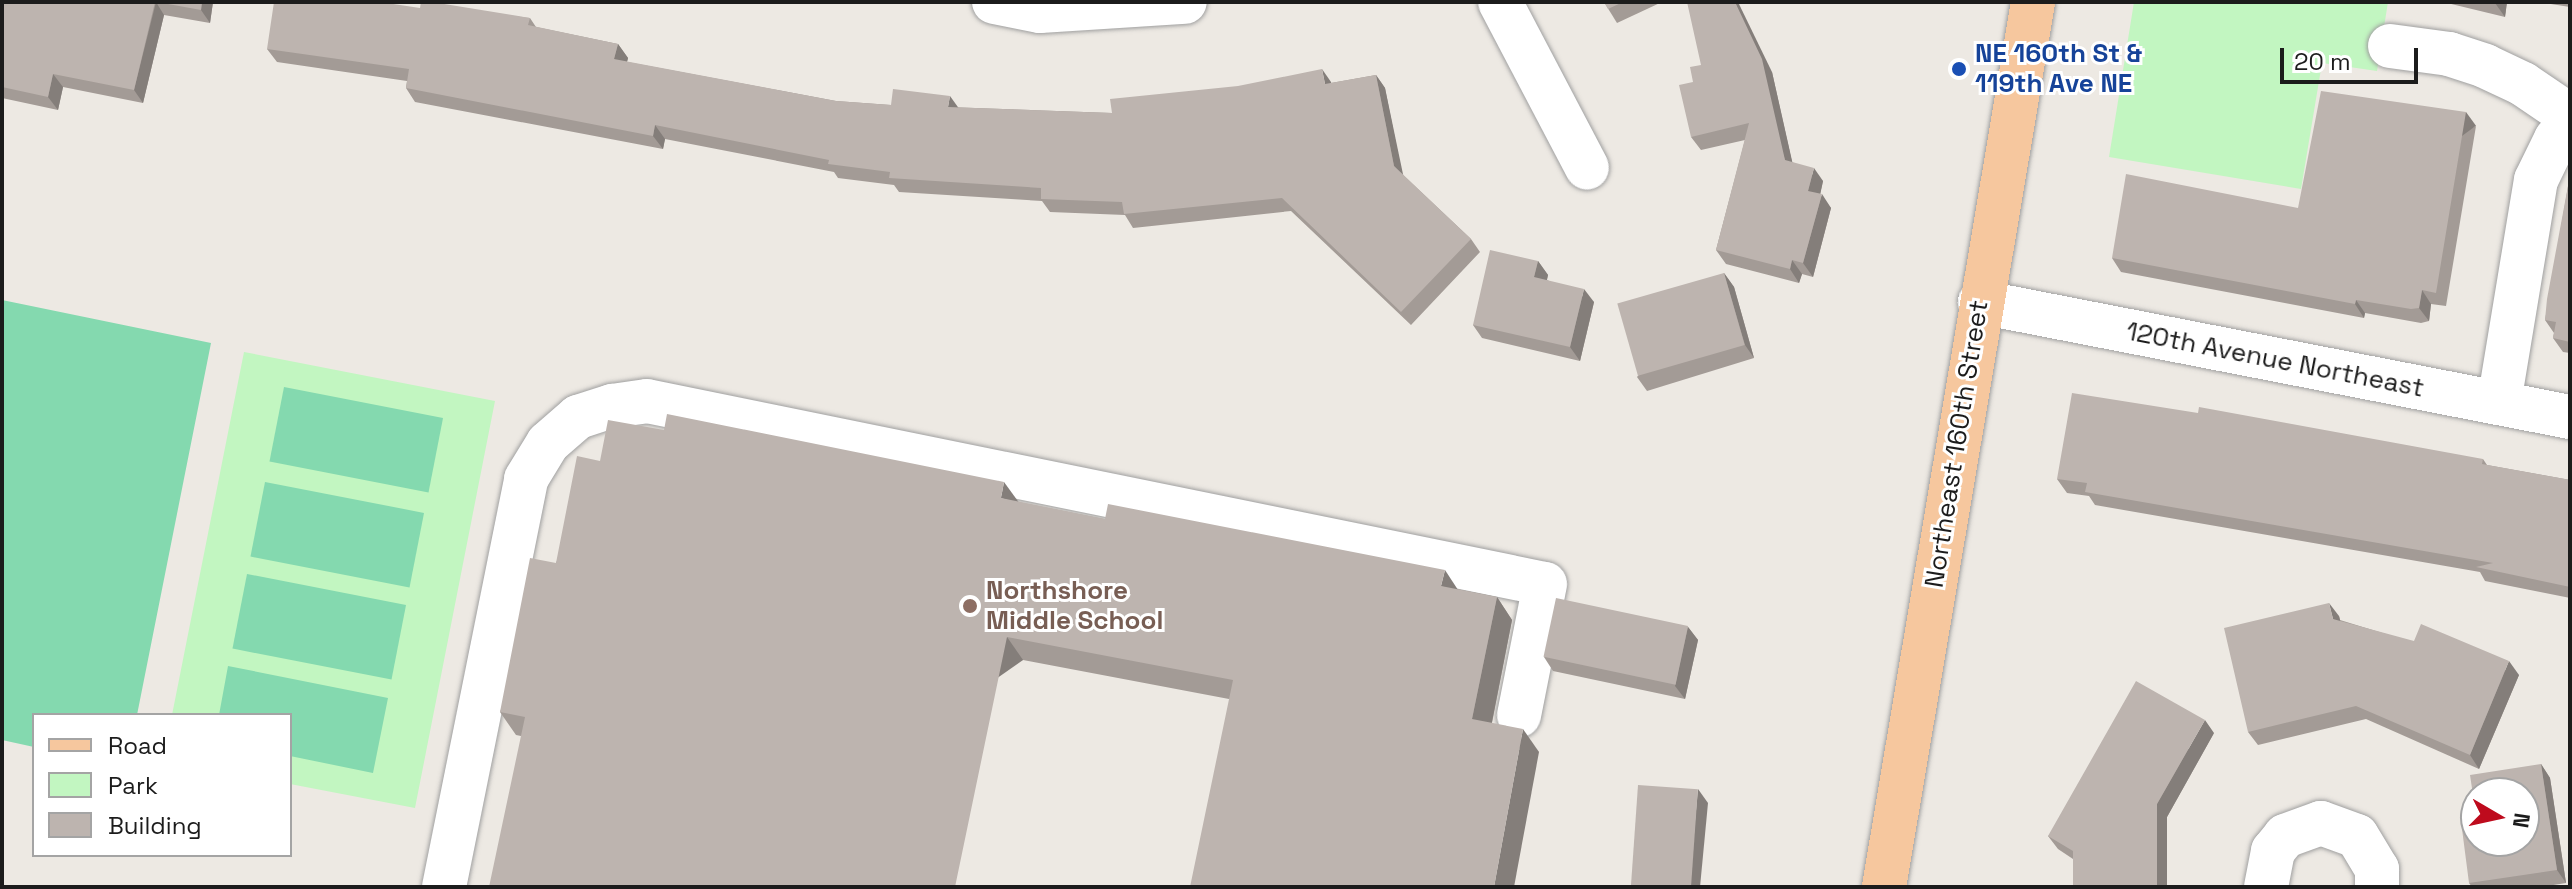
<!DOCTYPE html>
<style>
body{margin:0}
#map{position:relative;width:2572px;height:889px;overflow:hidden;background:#ede9e3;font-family:"Space Grotesk",sans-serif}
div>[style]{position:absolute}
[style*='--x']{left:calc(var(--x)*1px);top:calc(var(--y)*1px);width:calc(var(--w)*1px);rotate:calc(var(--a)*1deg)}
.park>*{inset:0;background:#c2f6c1}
.pitch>*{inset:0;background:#84d9af;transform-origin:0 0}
.roads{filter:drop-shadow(0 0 2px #a0a0a0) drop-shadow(0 0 2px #a0a0a0)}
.minor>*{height:44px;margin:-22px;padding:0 22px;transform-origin:22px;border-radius:22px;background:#fff}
.major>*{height:44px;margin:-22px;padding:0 22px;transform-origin:22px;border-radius:22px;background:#f6c79e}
.wall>*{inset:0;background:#a39b96}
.shaded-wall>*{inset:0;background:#847e7a;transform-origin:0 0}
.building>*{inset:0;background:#bdb4af;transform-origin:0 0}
.dots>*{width:22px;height:22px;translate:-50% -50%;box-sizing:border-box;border:4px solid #fff;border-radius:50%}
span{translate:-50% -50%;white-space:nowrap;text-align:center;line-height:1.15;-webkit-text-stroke:6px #fff;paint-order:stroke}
.transit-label{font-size:26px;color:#164399;font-weight:700}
.left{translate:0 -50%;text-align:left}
.street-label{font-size:26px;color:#1c1c1c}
.education-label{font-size:26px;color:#785e54;font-weight:700}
.frame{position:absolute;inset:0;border:4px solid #1c1c1c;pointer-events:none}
.legend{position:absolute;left:32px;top:713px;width:260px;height:144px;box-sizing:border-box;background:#fff;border:2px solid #a4a4a4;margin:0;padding:10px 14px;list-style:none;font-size:24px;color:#1c1c1c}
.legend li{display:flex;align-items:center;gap:16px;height:40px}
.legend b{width:40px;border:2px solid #a4a4a4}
.north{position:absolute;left:2460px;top:777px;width:80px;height:80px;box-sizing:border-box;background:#fff;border:2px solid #a4a4a4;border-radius:50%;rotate:99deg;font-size:22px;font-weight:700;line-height:32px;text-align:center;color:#1c1c1c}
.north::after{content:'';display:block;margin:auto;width:28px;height:36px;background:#be0b1d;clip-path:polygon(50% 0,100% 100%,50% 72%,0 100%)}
.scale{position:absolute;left:2280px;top:48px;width:138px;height:36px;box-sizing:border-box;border:4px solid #1c1c1c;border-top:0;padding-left:10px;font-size:24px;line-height:28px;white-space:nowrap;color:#1c1c1c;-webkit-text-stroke:6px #fff;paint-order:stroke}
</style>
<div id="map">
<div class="park">
<i style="clip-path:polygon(2134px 2px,2388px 2px,2377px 71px,2322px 63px,2301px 189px,2109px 157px)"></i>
<i style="clip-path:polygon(244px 352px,495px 401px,415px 808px,290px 784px,290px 715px,172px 715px)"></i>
</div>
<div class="pitch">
<i style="clip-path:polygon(2px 300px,211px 343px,137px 715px,34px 715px,34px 747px,2px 740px)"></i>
<i style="left:284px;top:387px;width:162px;height:76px;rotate:11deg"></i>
<i style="left:265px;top:482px;width:162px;height:76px;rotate:11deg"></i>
<i style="left:247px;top:574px;width:162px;height:76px;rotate:11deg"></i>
<i style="clip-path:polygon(228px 666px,388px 698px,373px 773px,290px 756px,290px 715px,219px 715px)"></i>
</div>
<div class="roads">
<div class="minor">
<i style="--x:994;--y:2;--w:47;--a:11.1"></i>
<i style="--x:1040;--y:11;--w:145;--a:-3.6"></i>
<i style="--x:1500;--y:2;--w:187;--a:62.3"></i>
<i style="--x:2390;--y:46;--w:60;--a:7.7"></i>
<i style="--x:2449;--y:54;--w:38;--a:18"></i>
<i style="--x:2485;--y:66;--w:42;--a:25.3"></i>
<i style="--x:2523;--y:84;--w:57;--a:34.2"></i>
<i style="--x:1980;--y:302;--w:601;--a:11.03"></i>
<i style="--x:2499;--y:403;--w:226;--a:-80.6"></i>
<i style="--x:2536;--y:180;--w:46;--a:-64"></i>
<i style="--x:2556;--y:139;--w:19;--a:-43"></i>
<i style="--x:444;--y:887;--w:416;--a:-78.6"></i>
<i style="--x:526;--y:479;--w:42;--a:-58.6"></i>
<i style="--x:548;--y:443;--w:40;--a:-41"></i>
<i style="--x:578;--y:417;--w:36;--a:-18"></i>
<i style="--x:612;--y:406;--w:35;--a:-8"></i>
<i style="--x:647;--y:401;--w:916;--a:11.52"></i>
<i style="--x:1545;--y:584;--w:134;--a:101.2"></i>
<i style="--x:2266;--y:887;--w:37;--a:-79"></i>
<i style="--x:2273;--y:851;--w:19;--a:-51"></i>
<i style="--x:2285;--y:836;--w:38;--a:-20"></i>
<i style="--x:2321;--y:823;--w:38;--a:20"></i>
<i style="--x:2357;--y:836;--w:39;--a:59"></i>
<i style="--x:2377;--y:869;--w:18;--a:90"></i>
</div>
<div class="major">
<i style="--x:1884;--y:887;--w:897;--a:-80.44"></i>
</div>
</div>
<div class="wall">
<i style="clip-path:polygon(2px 2px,213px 2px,210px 23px,164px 15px,143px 103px,63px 87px,58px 110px,2px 98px)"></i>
<i style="clip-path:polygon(1604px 2px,1662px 2px,1617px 23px)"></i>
<i style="clip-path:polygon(2443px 2px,2507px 2px,2505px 17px)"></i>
<i style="clip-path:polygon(2538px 2px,2570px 2px,2570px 7px)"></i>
<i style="clip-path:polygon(420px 8px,530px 18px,536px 27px,618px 44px,628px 58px,627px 62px,836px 101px,891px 105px,1112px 113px,1331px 83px,1376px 75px,1385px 88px,1402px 174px,1471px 239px,1480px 252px,1411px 325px,1291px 211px,1133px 228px,1125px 215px,1050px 212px,1042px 201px,899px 192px,894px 185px,838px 178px,834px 172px,665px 139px,663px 149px,415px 102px,406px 88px,407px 81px,277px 62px,267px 49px)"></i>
<i style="clip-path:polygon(1772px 72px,1792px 162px,1823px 181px,1820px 194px,1831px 208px,1813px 277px,1802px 274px,1799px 283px,1726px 264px,1716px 250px,1745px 140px,1701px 150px,1691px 137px)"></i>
<i style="clip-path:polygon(2476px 126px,2446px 306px,2431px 304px,2429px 321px,2421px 323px,2365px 313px,2364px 318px,2121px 272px,2112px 258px,2298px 208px)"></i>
<i style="clip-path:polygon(2570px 175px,2570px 353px,2563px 352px,2553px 338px,2554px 333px,2545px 320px)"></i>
<i style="clip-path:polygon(1538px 261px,1548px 275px,1547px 280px,1594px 302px,1580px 361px,1482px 338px,1473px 325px)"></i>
<i style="clip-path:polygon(1724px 273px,1734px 287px,1754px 358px,1647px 391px,1637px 377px)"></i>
<i style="clip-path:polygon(2483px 459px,2487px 465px,2570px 480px,2570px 598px,2485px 581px,2480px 572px,2095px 505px,2089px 496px,2067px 493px,2057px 479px)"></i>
<i style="clip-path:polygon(600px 461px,1018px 502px,1497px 597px,1512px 620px,1492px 723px,1539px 752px,1229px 699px,1023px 660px,521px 736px,516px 735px,500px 712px,556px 563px)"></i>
<i style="clip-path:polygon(2339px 616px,2340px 620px,2519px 675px,2479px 769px,2366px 719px,2258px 745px,2248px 732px)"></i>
<i style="clip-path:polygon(1688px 627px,1698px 640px,1685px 699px,1553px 671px,1544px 657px)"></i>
<i style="clip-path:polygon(2214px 733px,2167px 817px,2167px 887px,2073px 859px,2058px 849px,2048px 836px)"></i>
<i style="clip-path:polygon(2541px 764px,2550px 778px,2566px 883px,2541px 887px,2472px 887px,2469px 883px,2476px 841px)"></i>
</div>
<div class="shaded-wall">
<i style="clip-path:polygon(156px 2px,164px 15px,143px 103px,134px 90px)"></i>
<i style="clip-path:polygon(202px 2px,213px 2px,210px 23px,201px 10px)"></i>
<i style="clip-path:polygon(1735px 2px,1738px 2px,1772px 72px,1795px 174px,1785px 160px)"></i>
<i style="clip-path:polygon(2495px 2px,2507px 2px,2505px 17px,2495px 3px)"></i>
<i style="clip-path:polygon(618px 44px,628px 58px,624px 73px,614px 59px)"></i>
<i style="clip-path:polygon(1322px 69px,1331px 82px,1335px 98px,1325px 84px)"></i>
<i style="clip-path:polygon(53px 74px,63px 87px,58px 110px,48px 97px)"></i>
<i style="clip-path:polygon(1376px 75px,1385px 88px,1404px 179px,1394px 166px)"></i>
<i style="clip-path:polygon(950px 96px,960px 110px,948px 107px)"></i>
<i style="left:2466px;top:112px;width:17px;height:183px;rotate:54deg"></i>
<i style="clip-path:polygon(655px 125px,665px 139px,663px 149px,653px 136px)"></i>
<i style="clip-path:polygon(1814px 168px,1823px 181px,1818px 205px,1808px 191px)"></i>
<i style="clip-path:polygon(1822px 194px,1831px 208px,1813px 277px,1803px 263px)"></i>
<i style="clip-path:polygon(1792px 260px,1802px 274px,1799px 283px,1790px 269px)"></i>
<i style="clip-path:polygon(1538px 261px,1548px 275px,1544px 291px,1534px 277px)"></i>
<i style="clip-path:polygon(1724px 273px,1734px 287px,1754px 358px,1745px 345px)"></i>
<i style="clip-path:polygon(1584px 289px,1594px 302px,1580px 361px,1570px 347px)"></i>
<i style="clip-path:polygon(2422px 290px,2431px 304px,2429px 321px,2419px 308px)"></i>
<i style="clip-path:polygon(2356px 300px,2365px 313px,2364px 318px,2355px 304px)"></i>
<i style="clip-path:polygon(1004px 482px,1020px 504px,1001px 498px)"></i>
<i style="clip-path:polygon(1445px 570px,1460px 593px,1441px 586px)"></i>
<i style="clip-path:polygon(1497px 597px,1512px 620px,1488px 742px,1472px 719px)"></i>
<i style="clip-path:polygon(2329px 603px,2339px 616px,2343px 632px,2333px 619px)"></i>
<i style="clip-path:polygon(1688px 627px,1698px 640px,1685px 699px,1675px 686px)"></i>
<i style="left:1007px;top:637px;width:28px;height:255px;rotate:55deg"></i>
<i style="clip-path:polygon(2509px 661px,2519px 675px,2479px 769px,2470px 755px)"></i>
<i style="clip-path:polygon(2205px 720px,2214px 733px,2167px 817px,2167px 887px,2157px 887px,2157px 804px)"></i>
<i style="clip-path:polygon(1523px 729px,1539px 752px,1514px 887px,1494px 887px)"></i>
<i style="clip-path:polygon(2541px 764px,2550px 778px,2566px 883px,2557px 870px)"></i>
<i style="clip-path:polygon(1698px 789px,1708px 803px,1700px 887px,1689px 887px)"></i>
</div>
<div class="building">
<i style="clip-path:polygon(2px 2px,155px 2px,134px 90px,53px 74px,48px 97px,2px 87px,2px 9px,3px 2px)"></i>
<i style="clip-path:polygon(157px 2px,202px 2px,201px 10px)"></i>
<i style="clip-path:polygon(274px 2px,380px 2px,420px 8px,421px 2px,432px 2px,530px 18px,528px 25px,618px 44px,614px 59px,836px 101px,891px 105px,893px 89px,950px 96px,948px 107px,1112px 113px,1110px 99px,1238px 86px,1322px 69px,1325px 84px,1376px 75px,1394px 166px,1471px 239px,1401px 312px,1282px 198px,1124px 214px,1122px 202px,1041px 199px,1041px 188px,889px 178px,890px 172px,828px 164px,829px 160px,655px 125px,653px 136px,406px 88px,409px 69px,267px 49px)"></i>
<i style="clip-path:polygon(1604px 2px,1623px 2px,1608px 9px)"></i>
<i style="clip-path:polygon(1687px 2px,1735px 2px,1762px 59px,1785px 160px,1814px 168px,1808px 191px,1822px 194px,1803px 263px,1792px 260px,1790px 269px,1716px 250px,1749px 123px,1691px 137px,1679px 85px,1693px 82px,1690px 67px,1701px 65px)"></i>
<i style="clip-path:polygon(2321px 91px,2466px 112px,2436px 293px,2422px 290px,2419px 308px,2411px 309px,2356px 300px,2355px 304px,2112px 258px,2126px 174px,2298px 208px)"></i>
<i style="clip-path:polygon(2570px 175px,2570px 342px,2553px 338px,2556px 322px,2545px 320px,2547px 299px)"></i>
<i style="clip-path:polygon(1490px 250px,1538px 261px,1534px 277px,1584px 289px,1570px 347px,1473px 325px)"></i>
<i style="left:1724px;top:273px;width:75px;height:111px;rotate:74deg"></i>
<i style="clip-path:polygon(2072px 393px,2198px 413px,2199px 407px,2483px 459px,2482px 464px,2570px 480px,2570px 587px,2476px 567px,2493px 563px,2085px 492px,2087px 483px,2057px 479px)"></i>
<i style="clip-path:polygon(667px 414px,1004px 482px,1001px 498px,1105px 519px,1108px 504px,1445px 570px,1441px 586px,1497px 597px,1472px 719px,1523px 729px,1494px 887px,1190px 887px,1233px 680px,1007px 637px,955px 887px,489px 887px,525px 717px,500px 712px,530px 558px,556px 563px,577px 456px,600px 461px,608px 420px,664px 430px)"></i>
<i style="left:1556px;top:598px;width:135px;height:60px;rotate:12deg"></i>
<i style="clip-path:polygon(2329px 603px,2333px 619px,2414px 641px,2421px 624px,2509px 661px,2470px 755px,2356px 706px,2248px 732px,2224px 628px)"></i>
<i style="clip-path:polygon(2136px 681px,2205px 720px,2157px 804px,2157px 887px,2073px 887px,2073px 851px,2048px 836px)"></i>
<i style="clip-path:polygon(2541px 764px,2557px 870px,2469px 883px,2462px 829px,2476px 827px,2476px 841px,2524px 841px,2524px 793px,2476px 793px,2476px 815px,2470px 775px)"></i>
<i style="left:1638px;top:785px;width:60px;height:102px;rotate:4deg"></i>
</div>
<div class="dots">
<i style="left:1959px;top:69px;background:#1a4fb4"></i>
<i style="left:970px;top:606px;background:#8d6e63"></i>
</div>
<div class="transit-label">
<span class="left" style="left:1975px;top:69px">NE 160th St &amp;<br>119th Ave NE</span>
</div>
<div class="street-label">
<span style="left:2275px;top:360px;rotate:11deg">120th Avenue Northeast</span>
<span style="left:1957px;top:444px;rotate:-81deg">Northeast 160th Street</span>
</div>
<div class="education-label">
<span class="left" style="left:986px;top:606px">Northshore<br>Middle School</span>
</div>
<div class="frame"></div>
<ul class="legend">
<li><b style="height:10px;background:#f6c79e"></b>Road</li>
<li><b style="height:22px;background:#c2f6c1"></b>Park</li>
<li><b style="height:22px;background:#bdb4af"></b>Building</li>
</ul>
<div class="north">N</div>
<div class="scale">20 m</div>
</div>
